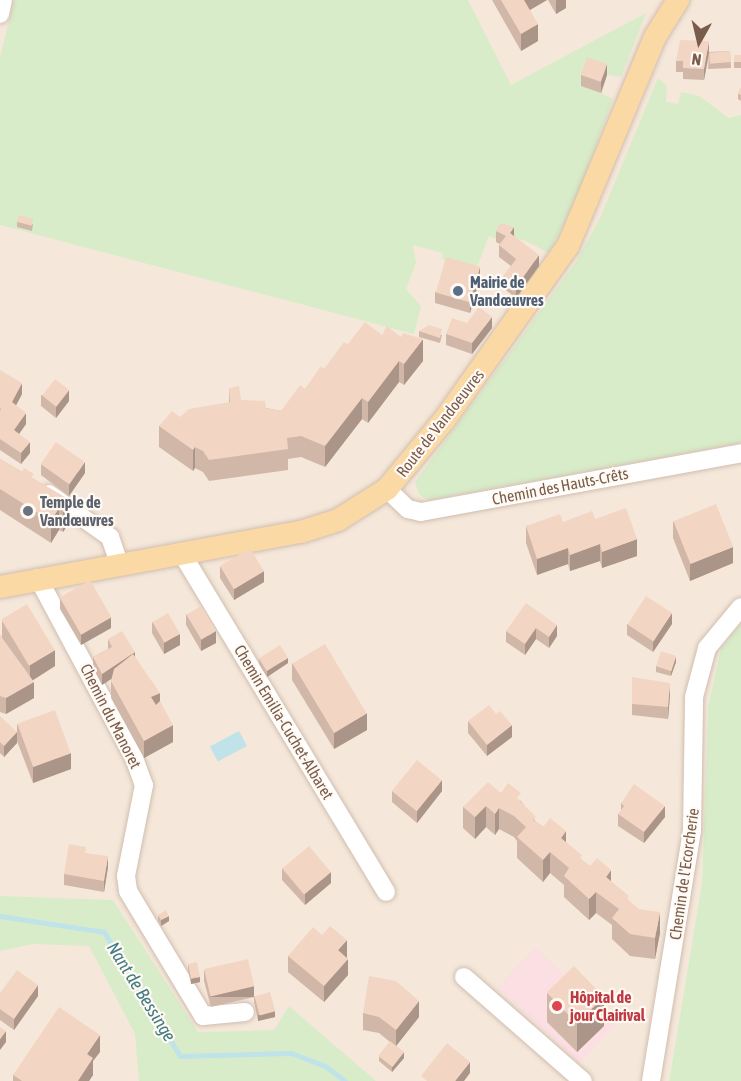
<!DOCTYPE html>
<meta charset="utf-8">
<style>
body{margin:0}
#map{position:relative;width:741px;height:1081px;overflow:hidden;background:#fdf6ec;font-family:"Asap Condensed",sans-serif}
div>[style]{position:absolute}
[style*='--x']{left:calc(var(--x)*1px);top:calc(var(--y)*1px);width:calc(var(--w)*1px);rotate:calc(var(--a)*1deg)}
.residential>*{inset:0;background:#f5e8da}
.medical>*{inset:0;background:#fbdfe3;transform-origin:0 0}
.green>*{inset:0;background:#d8ecc9}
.water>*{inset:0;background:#bfe3e8;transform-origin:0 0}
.stream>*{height:5px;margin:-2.5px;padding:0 2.5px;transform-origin:2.5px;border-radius:2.5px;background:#bfe3e8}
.roads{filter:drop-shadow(0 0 2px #d1beb0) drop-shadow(0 0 2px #d1beb0)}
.minor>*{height:18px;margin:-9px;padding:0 9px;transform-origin:9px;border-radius:9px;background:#fff}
.major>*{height:22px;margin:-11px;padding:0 11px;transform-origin:11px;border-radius:11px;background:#fbd9a5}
.wall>*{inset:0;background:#d1b7a8;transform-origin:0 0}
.shaded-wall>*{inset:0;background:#aa9588;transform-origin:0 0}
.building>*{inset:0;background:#f3d5c3;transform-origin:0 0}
.dots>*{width:16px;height:16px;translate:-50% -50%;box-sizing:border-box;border:3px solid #fffaf3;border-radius:50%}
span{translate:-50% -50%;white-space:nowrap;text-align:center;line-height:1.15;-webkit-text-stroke:4.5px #fffaf3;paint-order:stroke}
.service-label{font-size:16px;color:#4e5e75;font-weight:700}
.left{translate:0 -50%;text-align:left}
.street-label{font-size:16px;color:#7a5c4d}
.worship-label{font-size:16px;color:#5b616d;font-weight:700}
.health-label{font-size:16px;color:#be3a42;font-weight:700}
.water-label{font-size:18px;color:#437c86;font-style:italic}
.north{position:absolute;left:669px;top:12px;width:60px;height:60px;-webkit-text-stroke:4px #fffaf3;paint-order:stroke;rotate:188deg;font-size:16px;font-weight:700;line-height:24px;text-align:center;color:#7a5c4d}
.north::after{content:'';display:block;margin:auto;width:21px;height:27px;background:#7a5c4d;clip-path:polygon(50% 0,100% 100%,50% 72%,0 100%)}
</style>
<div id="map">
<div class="residential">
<i style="clip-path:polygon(0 0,741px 0,741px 623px,721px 648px,708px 706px,702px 882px,669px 1081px,0 1081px)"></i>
</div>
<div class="medical">
<i style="left:535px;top:947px;width:112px;height:55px;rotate:43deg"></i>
</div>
<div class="green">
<i style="clip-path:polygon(14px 0,468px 0,511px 85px,646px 13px,621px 77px,607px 75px,601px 93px,613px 99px,578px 195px,549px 253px,526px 241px,500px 234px,497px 239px,489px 236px,476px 270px,442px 259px,443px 253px,413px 245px,416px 263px,406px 289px,421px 306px,414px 334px,0 225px,0 57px)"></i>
<i style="clip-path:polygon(658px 78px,667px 86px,666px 102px,678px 104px,681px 92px,699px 96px,729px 118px,741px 115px,741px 443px,430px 500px,424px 498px,419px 494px,415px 482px,576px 262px,600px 218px)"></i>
<i style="clip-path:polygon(741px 623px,741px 1081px,669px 1081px,702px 882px,708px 706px,721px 648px)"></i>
<i style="clip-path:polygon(0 896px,113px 900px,198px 1032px,274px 1030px,289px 1006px,376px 1081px,139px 1081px,135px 1034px,89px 946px,33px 944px,0 951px)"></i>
</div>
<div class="water">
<i style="left:239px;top:731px;width:17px;height:33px;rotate:62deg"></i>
</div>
<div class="stream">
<i style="--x:0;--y:916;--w:105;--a:8.7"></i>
<i style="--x:104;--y:932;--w:145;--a:58.5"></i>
<i style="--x:180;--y:1056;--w:111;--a:-1.5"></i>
<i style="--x:291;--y:1053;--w:36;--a:21"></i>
<i style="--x:325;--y:1066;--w:25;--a:37"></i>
</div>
<div class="roads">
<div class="minor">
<i style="--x:0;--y:14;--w:14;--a:-78"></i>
<i style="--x:387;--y:489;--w:29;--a:44"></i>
<i style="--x:408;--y:509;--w:13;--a:13"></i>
<i style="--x:421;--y:512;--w:325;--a:-10.4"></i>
<i style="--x:49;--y:494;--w:75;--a:35.2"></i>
<i style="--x:110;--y:537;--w:28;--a:71"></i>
<i style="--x:181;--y:552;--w:397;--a:58.9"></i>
<i style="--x:38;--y:578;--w:204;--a:61.9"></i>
<i style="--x:134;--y:758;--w:29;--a:70"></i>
<i style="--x:144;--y:785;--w:93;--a:101.2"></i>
<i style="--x:126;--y:876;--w:15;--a:82"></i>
<i style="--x:128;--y:891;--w:146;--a:59"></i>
<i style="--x:203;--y:1016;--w:42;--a:-5.4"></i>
<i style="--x:464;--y:977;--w:158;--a:41.2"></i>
<i style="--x:651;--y:1081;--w:254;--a:-80.7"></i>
<i style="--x:692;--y:830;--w:133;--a:-89.1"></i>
<i style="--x:694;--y:697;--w:51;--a:-75.1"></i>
<i style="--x:707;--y:648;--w:53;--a:-50.3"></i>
</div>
<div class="major">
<i style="--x:0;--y:587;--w:306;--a:-10.4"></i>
<i style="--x:301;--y:532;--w:39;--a:-18"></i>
<i style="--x:338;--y:520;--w:58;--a:-32.3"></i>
<i style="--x:387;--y:489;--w:91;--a:-50.4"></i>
<i style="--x:445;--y:419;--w:212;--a:-54.6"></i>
<i style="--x:568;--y:246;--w:226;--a:-67.4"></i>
<i style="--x:655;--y:37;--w:44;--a:-58.1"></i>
</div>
</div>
<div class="wall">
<i style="clip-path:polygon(492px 0,547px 0,530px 10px,538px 41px,521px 51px)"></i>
<i style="clip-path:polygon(548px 0,566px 0,566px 8px,556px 14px)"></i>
<i style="clip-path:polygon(730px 51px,731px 68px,708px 69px,709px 55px,704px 80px,683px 79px,683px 72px,676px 72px,676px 61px,709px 52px)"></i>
<i style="left:734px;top:55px;width:7px;height:13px"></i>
<i style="clip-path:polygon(581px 75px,607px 75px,601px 93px,581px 86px)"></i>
<i style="clip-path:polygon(741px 88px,741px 101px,738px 99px,738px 94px)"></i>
<i style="clip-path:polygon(17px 222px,33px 224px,32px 231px,17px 227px)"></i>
<i style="clip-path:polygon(496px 231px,514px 236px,539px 266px,516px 298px,503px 288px,503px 277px,511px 266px,499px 257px,499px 245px,500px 244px,496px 242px)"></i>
<i style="clip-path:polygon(480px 278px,470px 313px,435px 303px,435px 292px)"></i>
<i style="clip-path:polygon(467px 323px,492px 328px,472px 354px,446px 345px,446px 334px)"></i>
<i style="clip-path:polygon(419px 331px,442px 335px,440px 343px,419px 337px)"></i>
<i style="clip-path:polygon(382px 335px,423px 361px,404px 385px,399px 382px,368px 423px,362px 419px,325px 467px,301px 457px,288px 459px,288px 470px,209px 481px,203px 472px,195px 468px,193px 471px,159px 447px,159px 426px,180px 417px,229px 403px,229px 388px,241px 400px,266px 408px,281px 411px,305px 389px,324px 369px,348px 344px)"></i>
<i style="clip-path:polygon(0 370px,22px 394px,16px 405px,26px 424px,19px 434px,30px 453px,21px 464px,0 450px)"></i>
<i style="clip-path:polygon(41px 395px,69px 401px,56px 418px,41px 406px)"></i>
<i style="clip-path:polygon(0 459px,34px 479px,65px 502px,68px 525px,63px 532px,59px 530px,51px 543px,0 510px)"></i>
<i style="clip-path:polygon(41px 464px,85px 473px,69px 496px,41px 475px)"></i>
<i style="clip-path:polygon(595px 519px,637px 556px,602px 568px,600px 561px,570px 571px,568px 564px,537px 575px,526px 543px,526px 526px)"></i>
<i style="clip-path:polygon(673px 521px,733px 563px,690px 581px,673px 538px)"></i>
<i style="clip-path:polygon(220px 566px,264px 582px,234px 600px,220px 578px)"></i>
<i style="clip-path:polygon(60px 598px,111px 628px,81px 645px,60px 609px)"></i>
<i style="clip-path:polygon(186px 614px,216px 643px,201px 651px,186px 625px)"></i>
<i style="clip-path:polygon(2px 621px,55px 666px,33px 680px,34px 698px,6px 714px,0 712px,0 635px,2px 638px)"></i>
<i style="clip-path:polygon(152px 622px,180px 645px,164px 654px,152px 633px)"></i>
<i style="clip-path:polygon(627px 624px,672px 624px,653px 652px,627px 635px)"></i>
<i style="clip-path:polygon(557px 625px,557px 636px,549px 648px,536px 639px,525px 655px,506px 642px,506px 631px)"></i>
<i style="clip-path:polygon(108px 639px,135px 657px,160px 702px,173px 742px,144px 758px,111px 698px,111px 679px,102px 685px,93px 668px,93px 657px,108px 649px)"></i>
<i style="clip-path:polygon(259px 658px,288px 663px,267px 677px,259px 664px)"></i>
<i style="clip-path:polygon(676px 662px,671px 676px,656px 672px,656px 666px)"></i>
<i style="clip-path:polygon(292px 663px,367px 730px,334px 749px,292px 680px)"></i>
<i style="clip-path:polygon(632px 677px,670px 695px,668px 719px,632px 715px)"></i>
<i style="clip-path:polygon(0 716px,17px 743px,4px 757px,0 753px)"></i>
<i style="clip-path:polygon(468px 721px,512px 737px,487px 756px,468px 733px)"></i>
<i style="clip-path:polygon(17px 724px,71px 769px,33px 783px,17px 741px)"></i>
<i style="clip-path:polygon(392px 791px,442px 791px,417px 823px,392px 802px)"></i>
<i style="clip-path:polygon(501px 793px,521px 801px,536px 822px,566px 842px,582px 860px,611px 882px,629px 901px,660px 933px,655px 959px,630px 956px,612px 939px,612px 925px,596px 913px,589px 920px,564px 897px,564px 885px,550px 873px,543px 882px,517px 858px,517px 841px,514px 837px,499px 829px,495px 835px,486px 827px,475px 839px,463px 828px,463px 807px)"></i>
<i style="clip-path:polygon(621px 803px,665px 817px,644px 843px,618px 826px,618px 814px,621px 811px)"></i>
<i style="clip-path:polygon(86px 853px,108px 867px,104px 892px,64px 885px,64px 874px)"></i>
<i style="clip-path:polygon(282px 868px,331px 883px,305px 905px,282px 880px)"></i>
<i style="clip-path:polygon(158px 915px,169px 921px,161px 926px,158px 920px)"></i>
<i style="clip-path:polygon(288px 956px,347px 957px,348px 975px,324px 1002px,288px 972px)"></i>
<i style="clip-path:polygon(188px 964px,200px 982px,191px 984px,188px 970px)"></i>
<i style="clip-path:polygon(204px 970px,254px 996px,275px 1017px,258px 1021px,254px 1002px,254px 997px,211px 1007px,204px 981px)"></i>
<i style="clip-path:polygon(0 993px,38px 996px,14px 1030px,0 1020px)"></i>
<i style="clip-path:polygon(547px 993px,604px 1026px,577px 1052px,547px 1022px)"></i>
<i style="clip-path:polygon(363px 1013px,419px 1017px,396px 1046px,404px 1058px,392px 1072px,379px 1061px,379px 1056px,390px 1042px,379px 1033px,363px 1030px)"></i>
<i style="clip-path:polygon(100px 1052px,93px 1061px,93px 1075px,89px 1081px,13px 1081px,13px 1075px)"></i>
</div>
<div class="shaded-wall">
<i style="clip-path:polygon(523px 0,547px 0,523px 14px)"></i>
<i style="clip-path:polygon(556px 0,566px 0,566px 8px,556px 14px)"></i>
<i style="clip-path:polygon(538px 24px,538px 41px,521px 51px,521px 34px)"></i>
<i style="clip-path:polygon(709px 41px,709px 52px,704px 80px,704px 69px)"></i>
<i style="clip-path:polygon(607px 64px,607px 75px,601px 93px,601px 82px)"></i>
<i style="clip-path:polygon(514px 227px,514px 238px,510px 233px)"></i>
<i style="clip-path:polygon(539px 255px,539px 266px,516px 298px,516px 287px)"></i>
<i style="clip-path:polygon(480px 267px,480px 278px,470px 313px,470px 302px)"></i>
<i style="clip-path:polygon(492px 317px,492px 328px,472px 354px,472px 343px)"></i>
<i style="clip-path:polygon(423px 339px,423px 361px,404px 385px,404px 364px)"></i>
<i style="clip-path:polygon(399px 361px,399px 382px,368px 423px,368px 402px)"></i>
<i style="clip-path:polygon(22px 383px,22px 394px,12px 413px,12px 402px)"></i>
<i style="clip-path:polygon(69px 390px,69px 401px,56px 418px,56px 407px)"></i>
<i style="clip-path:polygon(362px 398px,362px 419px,325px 467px,325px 446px)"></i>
<i style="clip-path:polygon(26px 413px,26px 424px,14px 441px,14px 430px)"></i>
<i style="clip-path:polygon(30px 442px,30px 453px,21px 464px,21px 453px)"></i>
<i style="clip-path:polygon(195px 447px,195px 468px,193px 471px,193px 450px)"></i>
<i style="clip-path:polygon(85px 462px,85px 473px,69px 496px,69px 485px)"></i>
<i style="clip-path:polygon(65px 497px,65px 509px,68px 504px,68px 525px,63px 532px,63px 501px)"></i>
<i style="clip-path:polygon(59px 508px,59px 530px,51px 543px,51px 521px)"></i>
<i style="clip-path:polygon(637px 539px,637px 556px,602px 568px,602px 552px)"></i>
<i style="clip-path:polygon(600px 544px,600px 561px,570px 571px,570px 555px)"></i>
<i style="clip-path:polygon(733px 547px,733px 563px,690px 581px,690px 564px)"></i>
<i style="clip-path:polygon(568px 548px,568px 564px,537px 575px,537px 559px)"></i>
<i style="clip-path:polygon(264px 571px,264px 582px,234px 600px,234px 589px)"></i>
<i style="clip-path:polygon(672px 613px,672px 624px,653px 652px,653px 641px)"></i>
<i style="clip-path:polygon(111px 617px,111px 628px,81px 645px,81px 634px)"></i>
<i style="clip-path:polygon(557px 625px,557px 636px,549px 648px,549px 637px)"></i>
<i style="clip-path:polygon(536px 628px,536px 639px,525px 655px,525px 644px)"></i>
<i style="clip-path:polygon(216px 631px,216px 643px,201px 651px,201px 640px)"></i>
<i style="clip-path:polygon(180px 634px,180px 645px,164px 654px,164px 642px)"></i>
<i style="clip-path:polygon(55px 650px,55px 666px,30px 682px,30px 665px)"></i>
<i style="clip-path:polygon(135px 652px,135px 663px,102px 685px,102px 674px)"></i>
<i style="clip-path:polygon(676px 656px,676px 662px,671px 676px,671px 671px)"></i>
<i style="clip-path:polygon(288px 658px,288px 663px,267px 677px,267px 671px)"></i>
<i style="clip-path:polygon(34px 682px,34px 698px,6px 714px,6px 698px)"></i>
<i style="clip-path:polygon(670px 683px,670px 695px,668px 719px,668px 707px)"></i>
<i style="clip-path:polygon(160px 693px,160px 709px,151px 714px,151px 697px)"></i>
<i style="clip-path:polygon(367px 713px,367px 730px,334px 749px,334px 733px)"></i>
<i style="clip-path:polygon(173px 725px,173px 742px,144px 758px,144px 741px)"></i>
<i style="clip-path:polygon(512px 725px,512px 737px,487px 756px,487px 745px)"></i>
<i style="clip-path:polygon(17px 732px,17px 743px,4px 757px,4px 746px)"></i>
<i style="clip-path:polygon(71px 753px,71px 769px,33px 783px,33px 767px)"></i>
<i style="clip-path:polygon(442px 780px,442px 791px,417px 823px,417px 811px)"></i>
<i style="clip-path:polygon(486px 806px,486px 827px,475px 839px,475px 817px)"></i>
<i style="clip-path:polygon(665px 806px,665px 817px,644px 843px,644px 832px)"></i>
<i style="clip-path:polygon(499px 808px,499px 829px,495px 835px,495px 814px)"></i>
<i style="clip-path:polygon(566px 831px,566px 852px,561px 838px)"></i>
<i style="clip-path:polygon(550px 852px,550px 873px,543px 882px,543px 860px)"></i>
<i style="clip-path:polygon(108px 856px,108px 867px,104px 892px,104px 881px)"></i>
<i style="clip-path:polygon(611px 870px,611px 891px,606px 877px)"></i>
<i style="clip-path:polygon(331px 872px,331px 883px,305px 905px,305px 894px)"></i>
<i style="clip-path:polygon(596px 892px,596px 913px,589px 920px,589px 899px)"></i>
<i style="clip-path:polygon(660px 912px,660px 933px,655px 959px,655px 938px)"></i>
<i style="clip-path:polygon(169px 916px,169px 921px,161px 926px,161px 920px)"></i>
<i style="clip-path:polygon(347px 940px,347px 957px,338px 967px,338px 950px)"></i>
<i style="clip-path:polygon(348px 959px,348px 975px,324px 1002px,324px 986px)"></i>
<i style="clip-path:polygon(200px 977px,200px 982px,191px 984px,191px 979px)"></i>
<i style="clip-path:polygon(38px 985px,38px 996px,14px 1030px,14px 1019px)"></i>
<i style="left:254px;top:986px;width:11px;height:44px;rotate:90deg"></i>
<i style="clip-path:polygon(604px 997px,604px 1026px,577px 1052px,577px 1023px)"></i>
<i style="clip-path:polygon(419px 1001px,419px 1017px,396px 1046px,396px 1030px)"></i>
<i style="clip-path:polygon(275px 1011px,275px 1017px,258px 1021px,258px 1015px)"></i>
<i style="clip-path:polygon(6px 1031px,6px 1042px,0 1050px,0 1039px)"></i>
<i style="clip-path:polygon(100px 1035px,100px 1052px,93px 1061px,93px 1075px,89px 1081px,78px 1081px,87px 1054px)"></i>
<i style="clip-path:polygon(404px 1052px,404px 1058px,392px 1072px,392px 1067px)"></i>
<i style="clip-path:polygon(470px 1062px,470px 1073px,464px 1081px,455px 1081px)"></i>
</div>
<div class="building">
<i style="clip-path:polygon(501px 0,524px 0,538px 24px,521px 34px)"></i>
<i style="clip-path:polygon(680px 40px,709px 41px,704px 69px,683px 68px,683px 61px,676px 61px)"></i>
<i style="left:730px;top:51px;width:11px;height:21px;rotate:85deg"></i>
<i style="left:734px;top:55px;width:7px;height:7px"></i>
<i style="left:587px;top:57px;width:21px;height:19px;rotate:19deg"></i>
<i style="clip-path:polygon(740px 88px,741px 88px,741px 95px,738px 94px)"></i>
<i style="left:19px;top:215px;width:15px;height:7px;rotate:16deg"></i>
<i style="clip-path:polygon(500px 223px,514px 227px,510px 233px,539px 255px,516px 287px,503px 277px,516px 259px,499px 245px,506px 236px,496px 231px)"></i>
<i style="left:446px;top:257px;width:35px;height:37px;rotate:16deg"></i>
<i style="clip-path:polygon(479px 307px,492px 317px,472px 343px,446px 334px,452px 318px,467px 323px)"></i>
<i style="clip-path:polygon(365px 322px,382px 335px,387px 326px,401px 337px,403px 333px,423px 339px,404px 364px,399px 361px,368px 402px,362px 398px,325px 446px,301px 436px,287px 438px,288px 449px,209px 460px,203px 451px,195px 447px,193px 450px,159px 426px,172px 411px,180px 417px,189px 409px,230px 402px,229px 388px,239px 386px,241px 400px,265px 401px,266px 408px,281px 411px,300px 385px,305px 389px,321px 366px,324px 369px,344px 342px,348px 344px)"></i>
<i style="clip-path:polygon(429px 325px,442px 329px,440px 338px,419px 331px)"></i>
<i style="clip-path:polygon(0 370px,22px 383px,12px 402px,26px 413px,14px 430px,30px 442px,21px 453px,0 439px,0 411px,1px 409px,0 408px)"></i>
<i style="left:55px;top:379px;width:18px;height:21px;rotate:38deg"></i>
<i style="left:56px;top:442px;width:35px;height:27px;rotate:35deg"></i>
<i style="clip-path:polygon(0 459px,22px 472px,24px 468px,34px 474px,31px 477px,65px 497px,63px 501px,68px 504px,63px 511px,59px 508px,51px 521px,0 489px)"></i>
<i style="left:716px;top:504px;width:46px;height:46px;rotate:68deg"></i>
<i style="clip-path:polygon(626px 508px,637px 539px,602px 552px,600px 544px,570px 555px,568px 548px,537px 559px,526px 526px,560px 514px,563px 522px,592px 511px,595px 519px)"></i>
<i style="left:250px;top:548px;width:27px;height:35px;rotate:59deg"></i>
<i style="left:90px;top:580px;width:43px;height:35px;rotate:60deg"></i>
<i style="left:646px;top:596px;width:31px;height:34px;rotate:33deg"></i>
<i style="clip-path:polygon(526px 603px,557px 625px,549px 637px,536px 628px,525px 644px,506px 631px)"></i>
<i style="left:27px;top:604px;width:54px;height:30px;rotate:59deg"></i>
<i style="left:201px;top:606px;width:29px;height:17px;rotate:59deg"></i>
<i style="left:168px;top:613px;width:24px;height:18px;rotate:60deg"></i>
<i style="clip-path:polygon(122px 631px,135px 652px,102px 674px,93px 657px,112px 647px,108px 639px)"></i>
<i style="clip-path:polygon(0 635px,34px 682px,6px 698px,0 696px)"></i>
<i style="left:325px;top:644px;width:81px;height:38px;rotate:59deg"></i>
<i style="left:280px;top:645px;width:15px;height:25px;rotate:58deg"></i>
<i style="left:661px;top:651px;width:16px;height:16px;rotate:18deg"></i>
<i style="clip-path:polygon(133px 654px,160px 693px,151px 697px,156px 705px,160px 701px,173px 725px,144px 741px,111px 681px,114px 669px)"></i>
<i style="clip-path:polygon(632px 677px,670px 683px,668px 707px,632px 704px)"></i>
<i style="clip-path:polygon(489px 705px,496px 714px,500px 711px,512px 725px,487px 745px,468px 721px)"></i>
<i style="left:55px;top:710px;width:46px;height:40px;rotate:70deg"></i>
<i style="clip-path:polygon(0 716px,17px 732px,4px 746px,0 742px)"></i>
<i style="left:417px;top:760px;width:32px;height:40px;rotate:39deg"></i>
<i style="clip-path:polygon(488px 782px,501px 793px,508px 783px,521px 793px,517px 798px,536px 817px,533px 820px,543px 827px,550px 818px,566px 831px,561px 838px,582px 855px,580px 858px,590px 866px,597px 858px,611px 870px,606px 877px,629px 896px,627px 899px,639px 909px,660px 912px,655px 938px,630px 934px,612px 918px,619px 909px,596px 892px,589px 899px,564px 876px,569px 868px,550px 852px,543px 860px,517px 837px,526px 827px,514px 816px,499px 808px,495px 814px,486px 806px,475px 817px,463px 807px)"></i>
<i style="clip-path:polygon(634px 784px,665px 806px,644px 832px,618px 814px,624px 806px,621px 803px)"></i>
<i style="clip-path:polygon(69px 844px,86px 847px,85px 853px,108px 856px,104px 881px,64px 874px)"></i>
<i style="left:309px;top:846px;width:34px;height:35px;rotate:50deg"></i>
<i style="clip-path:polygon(166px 910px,169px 916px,161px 920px,158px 915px)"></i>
<i style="clip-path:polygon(330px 926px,347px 940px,338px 950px,348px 959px,324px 986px,288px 956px,313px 927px,322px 935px)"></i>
<i style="left:248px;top:959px;width:28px;height:45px;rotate:77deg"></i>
<i style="left:197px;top:962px;width:15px;height:9px;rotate:79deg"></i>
<i style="left:574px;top:966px;width:43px;height:38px;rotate:46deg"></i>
<i style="clip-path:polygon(17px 970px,38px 985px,14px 1019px,0 1009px,0 993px)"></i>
<i style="clip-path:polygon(369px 976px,396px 981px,419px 1001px,396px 1030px,379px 1017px,363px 1013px)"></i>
<i style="left:270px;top:992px;width:20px;height:16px;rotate:75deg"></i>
<i style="clip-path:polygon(59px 1007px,100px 1035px,87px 1054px,93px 1058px,78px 1081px,22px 1081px,13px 1075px)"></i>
<i style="clip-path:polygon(0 1027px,6px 1031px,0 1039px)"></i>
<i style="left:390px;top:1041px;width:18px;height:19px;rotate:38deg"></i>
<i style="clip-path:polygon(447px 1043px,470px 1062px,455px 1081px,427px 1081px,421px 1076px)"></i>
</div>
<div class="dots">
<i style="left:458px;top:291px;background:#5c6f8a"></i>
<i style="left:28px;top:511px;background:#6b7280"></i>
<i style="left:557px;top:1006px;background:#e0444e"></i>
</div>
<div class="service-label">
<span class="left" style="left:470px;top:291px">Mairie de<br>Vandœuvres</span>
</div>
<div class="street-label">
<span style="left:440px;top:423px;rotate:-52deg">Route de Vandoeuvres</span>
<span style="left:560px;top:486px;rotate:-11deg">Chemin des Hauts-Crêts</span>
<span style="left:111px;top:716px;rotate:63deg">Chemin du Manoret</span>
<span style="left:284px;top:722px;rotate:59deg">Chemin Emilia-Cuchet-Albaret</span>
<span style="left:684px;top:874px;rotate:-82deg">Chemin de l'Ecorcherie</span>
</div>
<div class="worship-label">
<span class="left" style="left:40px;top:511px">Temple de<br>Vandœuvres</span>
</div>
<div class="health-label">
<span class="left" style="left:570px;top:1006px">Hôpital de<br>jour Clairival</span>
</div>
<div class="water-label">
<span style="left:141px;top:992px;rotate:58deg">Nant de Bessinge</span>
</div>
<div class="north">N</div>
</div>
